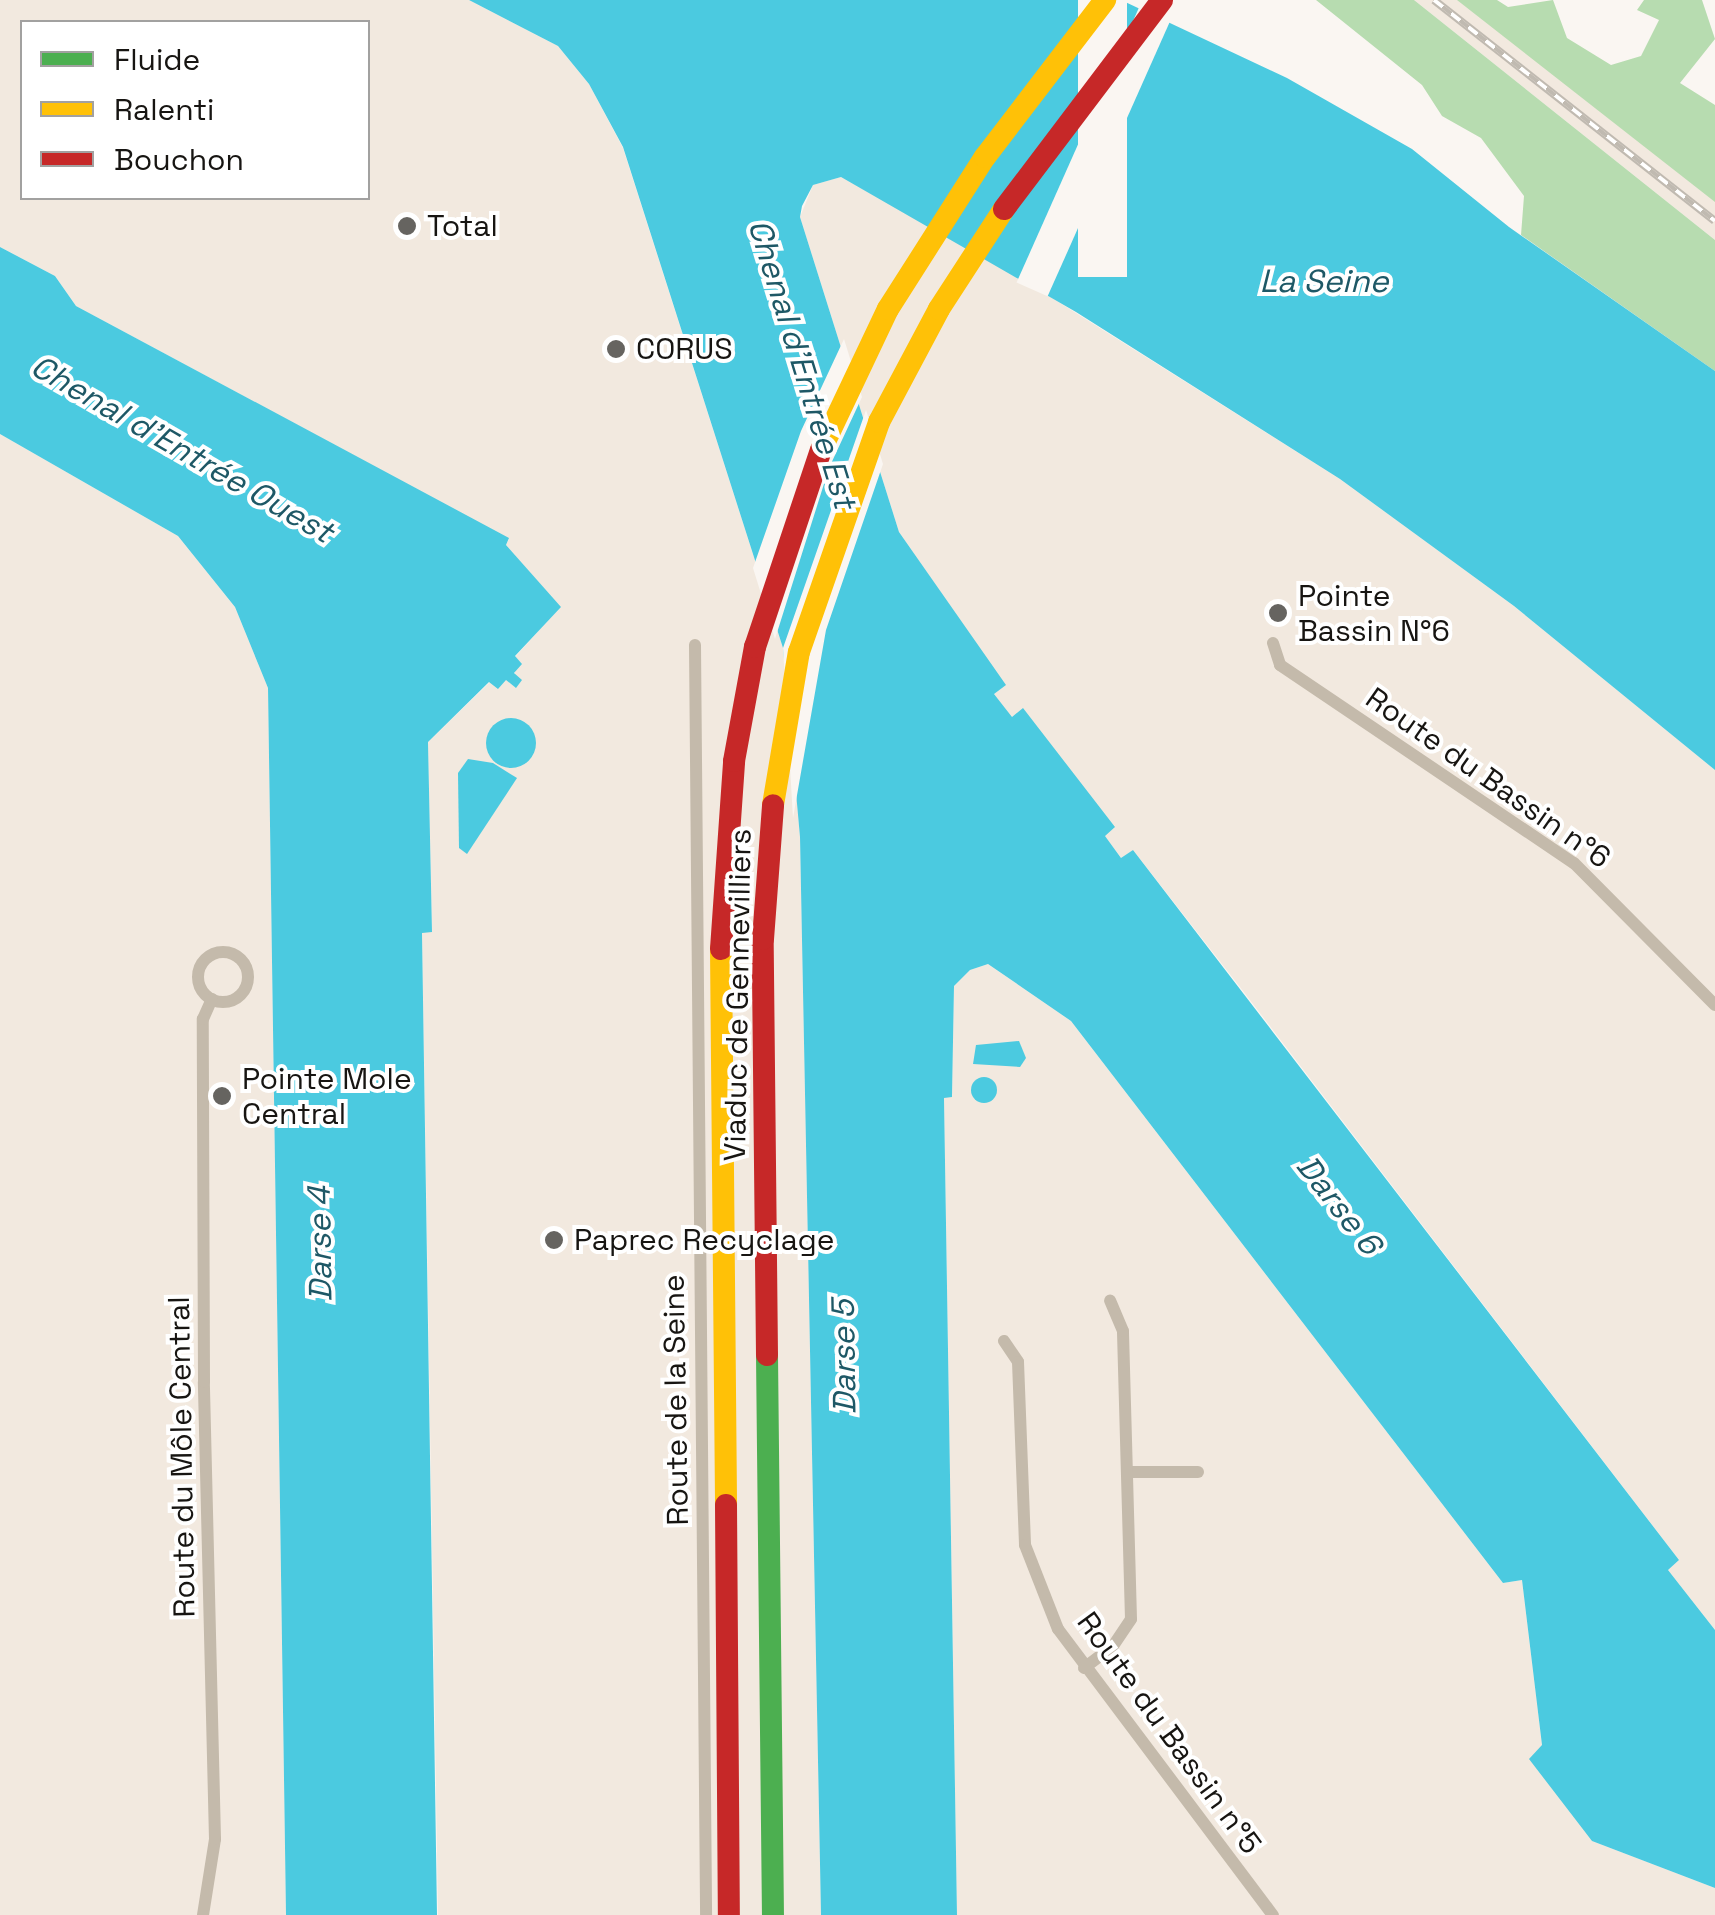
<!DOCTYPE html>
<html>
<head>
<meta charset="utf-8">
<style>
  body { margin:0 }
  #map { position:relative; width:1715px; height:1915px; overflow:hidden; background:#faf6f2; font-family:"Space Grotesk",sans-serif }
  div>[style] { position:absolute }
  .built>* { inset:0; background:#f2e9df }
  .forest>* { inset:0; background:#b7dcb0 }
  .water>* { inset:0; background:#4bcae0 }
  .round { border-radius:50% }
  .pier>* { inset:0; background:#faf6f2; transform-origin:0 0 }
  .street>* { height:12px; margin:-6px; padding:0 6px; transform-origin:6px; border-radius:6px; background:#c4baab }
  .street>.ring { margin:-6px; padding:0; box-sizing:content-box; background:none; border:12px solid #c4baab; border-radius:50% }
  .fast>* { height:22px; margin:-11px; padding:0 11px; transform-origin:11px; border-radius:11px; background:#4caf50 }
  .slow>* { height:22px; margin:-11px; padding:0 11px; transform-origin:11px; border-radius:11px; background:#ffc107 }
  .jam>* { height:22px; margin:-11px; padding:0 11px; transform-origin:11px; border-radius:11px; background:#c62828 }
  .rail>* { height:8px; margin-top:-4px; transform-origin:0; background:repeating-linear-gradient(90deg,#fff 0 11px,#c0bab1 0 22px); box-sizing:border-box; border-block:2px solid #c0bab1 }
  .dots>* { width:28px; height:28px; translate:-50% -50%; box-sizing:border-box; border:5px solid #fff; border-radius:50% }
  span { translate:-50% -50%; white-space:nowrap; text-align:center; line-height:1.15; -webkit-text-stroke:8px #fff; paint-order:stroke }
  .poi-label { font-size:30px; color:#171512 }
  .left { translate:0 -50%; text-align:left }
  .street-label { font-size:30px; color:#171512 }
  .water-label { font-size:32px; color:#1e5866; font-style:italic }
  .legend { position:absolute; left:20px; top:20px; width:350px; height:180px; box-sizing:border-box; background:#fff; border:2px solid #a2a1a0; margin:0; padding:12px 18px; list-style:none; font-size:30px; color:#171512 }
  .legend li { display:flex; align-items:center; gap:20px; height:50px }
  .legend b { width:50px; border:2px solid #a2a1a0 }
</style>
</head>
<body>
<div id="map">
  <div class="built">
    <i style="clip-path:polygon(evenodd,0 0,469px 0,558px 46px,589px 84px,623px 148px,783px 648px,800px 837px,821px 1915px,438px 1915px,422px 932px,432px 931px,428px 742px,490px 682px,506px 680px,515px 687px,515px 657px,560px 607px,506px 545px,509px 539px,76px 306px,55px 276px,0 247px,0 0,22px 22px,368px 22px,368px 198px,22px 198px,22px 22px)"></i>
    <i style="clip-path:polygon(1414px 0,1492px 0,1715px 178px,1715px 240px)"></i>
    <i style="clip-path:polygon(841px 177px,1006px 269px,1340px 479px,1514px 606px,1715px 770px,1715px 1630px,1668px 1570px,1679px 1560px,1243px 991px,1133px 850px,1122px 859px,1104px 835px,1114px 828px,1023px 709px,1012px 718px,994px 694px,1005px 685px,899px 532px,800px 217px,813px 185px)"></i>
    <i style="clip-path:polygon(0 434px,178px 536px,235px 607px,268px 688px,286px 1915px,0 1915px)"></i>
    <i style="clip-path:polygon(988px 964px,1071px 1021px,1503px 1583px,1522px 1580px,1542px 1745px,1592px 1841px,1715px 1888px,1715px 1915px,957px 1915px,944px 1097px,952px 1097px,954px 986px,970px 970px)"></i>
  </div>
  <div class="forest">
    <i style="clip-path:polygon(1316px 0,1414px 0,1715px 240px,1715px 371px,1521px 235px,1524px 196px,1481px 138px,1442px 116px,1422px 85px)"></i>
    <i style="clip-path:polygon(1457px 0,1497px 0,1508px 7px,1553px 0,1567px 38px,1611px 65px,1641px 56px,1659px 20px,1637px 10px,1644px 0,1702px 0,1715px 39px,1680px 83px,1715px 105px,1715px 202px)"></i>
  </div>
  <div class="water">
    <i style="clip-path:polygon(469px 0,1121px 0,1287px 78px,1412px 149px,1509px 227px,1715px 371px,1715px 770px,1514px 606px,1340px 479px,1076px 312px,841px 177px,813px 185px,802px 206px,800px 217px,899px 532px,1006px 685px,994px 694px,1012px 717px,1023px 708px,1115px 827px,1105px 836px,1121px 858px,1133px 850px,1679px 1560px,1668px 1570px,1715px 1630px,1715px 1888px,1592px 1841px,1529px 1759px,1542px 1745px,1522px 1580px,1503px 1583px,1071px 1021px,988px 964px,970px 970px,954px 986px,952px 1097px,944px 1098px,957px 1915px,821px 1915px,800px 837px,783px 648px,623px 147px,589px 84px,558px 46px)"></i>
    <i style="clip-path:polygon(0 247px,55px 276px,76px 306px,509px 538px,506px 545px,561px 607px,515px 656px,522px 664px,514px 673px,522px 680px,516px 688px,506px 680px,498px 689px,489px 682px,428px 742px,432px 932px,422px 933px,437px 1915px,286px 1915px,268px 688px,235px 607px,178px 536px,0 434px)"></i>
    <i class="round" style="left:486px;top:718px;width:50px;height:50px"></i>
    <i style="clip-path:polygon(468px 759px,493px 763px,517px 778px,467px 854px,459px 848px,458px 773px)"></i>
    <i style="clip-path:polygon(1019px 1041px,1026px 1058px,1020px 1067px,973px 1064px,976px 1045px)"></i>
    <i class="round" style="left:971px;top:1077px;width:26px;height:26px"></i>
  </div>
  <div class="pier">
    <i style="left:1078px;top:0;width:49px;height:277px"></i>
    <i style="left:1141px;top:3px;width:34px;height:306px;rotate:24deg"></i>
    <i style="clip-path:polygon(844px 339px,862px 397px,829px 468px,775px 639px,753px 568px,801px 431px)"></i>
    <i style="clip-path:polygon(866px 410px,883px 464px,826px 630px,793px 818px,783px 648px)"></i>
  </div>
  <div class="street">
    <i style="left:1273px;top:643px;width:23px;rotate:72deg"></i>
    <i style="left:1280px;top:665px;width:354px;rotate:34deg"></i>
    <i style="left:1574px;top:863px;width:200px;rotate:45.2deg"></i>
    <i style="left:695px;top:645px;width:1270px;rotate:89.5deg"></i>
    <i class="ring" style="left:198px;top:952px;width:38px;height:38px"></i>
    <i style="left:1004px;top:1341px;width:25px;rotate:56deg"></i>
    <i style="left:1018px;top:1362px;width:183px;rotate:87.8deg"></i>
    <i style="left:1025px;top:1545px;width:90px;rotate:68.6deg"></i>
    <i style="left:1058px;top:1629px;width:358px;rotate:53.1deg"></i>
    <i style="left:1128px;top:1472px;width:70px"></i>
    <i style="left:1084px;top:1668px;width:36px;rotate:-37deg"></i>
    <i style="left:1113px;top:1646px;width:32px;rotate:-56deg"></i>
    <i style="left:1131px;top:1619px;width:288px;rotate:-91.6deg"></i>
    <i style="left:1123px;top:1331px;width:33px;rotate:-113deg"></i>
    <i style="left:203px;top:1915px;width:77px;rotate:-81deg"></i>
    <i style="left:215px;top:1839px;width:457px;rotate:-91.4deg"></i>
    <i style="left:204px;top:1382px;width:363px;rotate:-90.2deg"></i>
    <i style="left:203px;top:1019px;width:22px;rotate:-66deg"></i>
  </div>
  <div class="fast">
    <i style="left:767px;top:1355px;width:560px;rotate:89.39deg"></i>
  </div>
  <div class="slow">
    <i style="left:821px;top:450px;width:156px;rotate:-64.6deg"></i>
    <i style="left:888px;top:309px;width:180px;rotate:-57.5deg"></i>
    <i style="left:985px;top:157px;width:198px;rotate:-52.6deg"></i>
    <i style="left:773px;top:805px;width:155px;rotate:-80.4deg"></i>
    <i style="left:799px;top:652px;width:244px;rotate:-70.8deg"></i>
    <i style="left:879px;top:422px;width:128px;rotate:-62deg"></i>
    <i style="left:939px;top:309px;width:119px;rotate:-57deg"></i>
    <i style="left:721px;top:949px;width:556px;rotate:89.48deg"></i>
  </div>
  <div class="jam">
    <i style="left:1004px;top:209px;width:262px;rotate:-52.9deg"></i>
    <i style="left:721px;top:949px;width:188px;rotate:-86deg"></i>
    <i style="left:734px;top:761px;width:116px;rotate:-79.6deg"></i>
    <i style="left:755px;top:647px;width:208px;rotate:-71.5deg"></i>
    <i style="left:767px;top:1355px;width:416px;rotate:-90.6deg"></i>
    <i style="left:763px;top:939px;width:134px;rotate:-85.7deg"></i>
    <i style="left:726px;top:1505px;width:410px;rotate:89.6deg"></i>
  </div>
  <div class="rail">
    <i style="left:1434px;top:0;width:357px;rotate:38.2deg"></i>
  </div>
  <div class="dots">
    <i style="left:407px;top:226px;background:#666460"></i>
    <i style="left:616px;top:349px;background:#666460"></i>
    <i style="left:1278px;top:613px;background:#666460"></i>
    <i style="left:222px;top:1096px;background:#666460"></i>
    <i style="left:554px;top:1240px;background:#666460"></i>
  </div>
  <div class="poi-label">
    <span class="left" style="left:427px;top:226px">Total</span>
    <span class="left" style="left:636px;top:349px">CORUS</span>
    <span class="left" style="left:1298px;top:613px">Pointe<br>Bassin N°6</span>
    <span class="left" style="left:242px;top:1096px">Pointe Mole<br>Central</span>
    <span class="left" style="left:574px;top:1240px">Paprec Recyclage</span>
  </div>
  <div class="street-label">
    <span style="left:1488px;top:778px;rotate:35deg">Route du Bassin n°6</span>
    <span style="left:738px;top:995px;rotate:-89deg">Viaduc de Gennevilliers</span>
    <span style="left:676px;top:1400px;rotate:-91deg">Route de la Seine</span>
    <span style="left:182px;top:1457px;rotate:-91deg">Route du Môle Central</span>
    <span style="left:1169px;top:1733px;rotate:54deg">Route du Bassin n°5</span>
  </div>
  <div class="water-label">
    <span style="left:1324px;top:281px">La Seine</span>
    <span style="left:802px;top:364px;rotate:73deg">Chenal d'Entrée Est</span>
    <span style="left:182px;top:449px;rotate:30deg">Chenal d'Entrée Ouest</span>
    <span style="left:1339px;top:1205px;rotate:52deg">Darse 6</span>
    <span style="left:320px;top:1244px;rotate:-91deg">Darse 4</span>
    <span style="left:844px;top:1357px;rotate:-91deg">Darse 5</span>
  </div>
  <ul class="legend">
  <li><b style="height:12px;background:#4caf50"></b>Fluide</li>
  <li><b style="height:12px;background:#ffc107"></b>Ralenti</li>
  <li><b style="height:12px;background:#c62828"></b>Bouchon</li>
  </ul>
</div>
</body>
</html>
